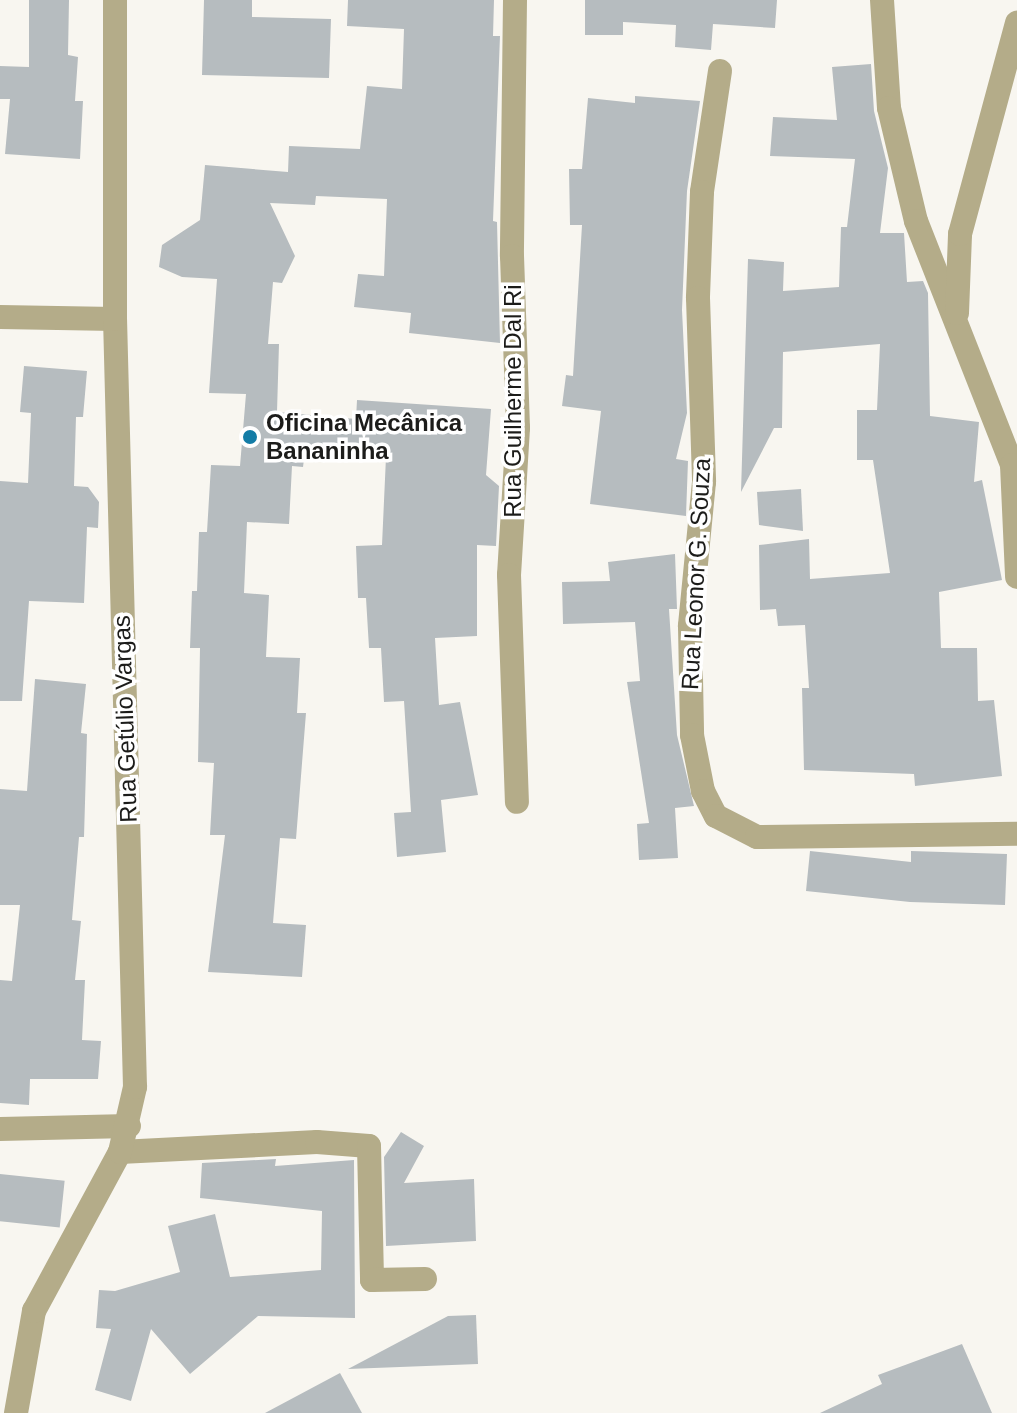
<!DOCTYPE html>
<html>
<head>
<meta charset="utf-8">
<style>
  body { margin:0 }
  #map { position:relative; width:1017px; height:1413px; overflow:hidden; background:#f8f6f0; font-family:Helvetica,sans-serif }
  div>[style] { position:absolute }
  .building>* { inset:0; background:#b6bcbf; transform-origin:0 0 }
  .minor>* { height:24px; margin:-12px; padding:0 12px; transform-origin:12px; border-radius:12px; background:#b4ac89 }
  .tertiary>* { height:24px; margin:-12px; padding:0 12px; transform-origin:12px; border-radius:12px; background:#b4ac89 }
  .dots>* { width:22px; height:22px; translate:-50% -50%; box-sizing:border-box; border:4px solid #fff; border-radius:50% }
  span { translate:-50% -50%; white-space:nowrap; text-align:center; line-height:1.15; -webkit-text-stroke:7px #fff; paint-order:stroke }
  .street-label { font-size:24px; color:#1c1c1a }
  .poi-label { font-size:24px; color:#1c1c1a; font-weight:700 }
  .left { translate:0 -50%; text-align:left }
</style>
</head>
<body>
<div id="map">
  <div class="building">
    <i style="clip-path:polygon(29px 0,69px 0,68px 55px,78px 57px,75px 101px,83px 101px,80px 159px,5px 154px,10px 99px,0 99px,0 66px,29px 67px)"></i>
    <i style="clip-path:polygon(204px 0,252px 0,252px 17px,331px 19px,329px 78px,202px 75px)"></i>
    <i style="clip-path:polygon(348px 0,494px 0,493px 36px,500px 36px,493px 221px,497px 222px,500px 343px,409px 333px,411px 313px,354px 307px,358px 274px,384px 276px,387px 199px,316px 196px,315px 205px,270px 203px,295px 256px,282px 283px,273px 282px,268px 344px,279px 344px,277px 412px,356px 419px,357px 400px,491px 409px,486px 475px,499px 486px,496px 546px,477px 545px,477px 636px,435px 638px,439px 705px,460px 702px,478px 795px,441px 800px,446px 852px,397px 857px,394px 813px,411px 812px,404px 701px,384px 702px,381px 648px,369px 648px,366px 598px,358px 598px,356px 546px,382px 545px,386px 457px,305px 452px,303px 467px,292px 466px,289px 524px,247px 522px,244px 593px,269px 595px,266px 657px,300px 658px,297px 713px,306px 713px,296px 839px,280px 838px,273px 923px,306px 925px,302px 977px,208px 972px,225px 835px,210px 835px,214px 763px,198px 762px,200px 648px,190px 648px,192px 591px,197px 591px,199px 532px,207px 532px,211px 465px,240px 466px,246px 394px,209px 393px,217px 279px,182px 277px,159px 267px,162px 245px,200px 220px,205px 165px,288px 172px,289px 146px,360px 149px,367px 86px,402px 89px,404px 29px,347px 26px)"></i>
    <i style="left:585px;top:0;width:38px;height:35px"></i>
    <i style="clip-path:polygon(623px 0,777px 0,775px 28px,713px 24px,711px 50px,675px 47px,676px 25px,623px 22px)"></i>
    <i style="clip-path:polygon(871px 64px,874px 111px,888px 168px,880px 233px,904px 233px,907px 282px,923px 281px,928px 293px,930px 416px,979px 422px,974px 482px,982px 480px,1002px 580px,939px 592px,941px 648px,977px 648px,978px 701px,994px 700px,1002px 776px,915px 786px,914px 774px,804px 770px,802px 688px,809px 688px,805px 625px,778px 626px,776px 609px,760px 610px,759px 545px,809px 539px,810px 579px,890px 573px,873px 460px,857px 460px,857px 410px,877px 410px,880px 344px,783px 352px,782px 428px,774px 428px,741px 492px,748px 259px,784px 262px,783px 291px,839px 287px,841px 227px,847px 227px,855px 159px,770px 156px,773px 117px,837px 120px,832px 67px)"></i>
    <i style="clip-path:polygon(635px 96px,700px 101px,687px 191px,682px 310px,687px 413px,676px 459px,688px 461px,686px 516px,590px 504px,601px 411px,562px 406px,566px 375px,573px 376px,582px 225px,570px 225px,569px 169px,582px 169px,588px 98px,635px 103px)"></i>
    <i style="clip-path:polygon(24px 366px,87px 371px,83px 417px,76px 417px,74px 486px,88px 487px,99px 502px,98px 528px,87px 527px,84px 603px,29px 601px,22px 701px,0 701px,0 481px,28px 483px,31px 413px,20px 412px)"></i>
    <i style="clip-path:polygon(801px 489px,803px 531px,759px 525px,757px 492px)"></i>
    <i style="clip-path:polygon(675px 554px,677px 609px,669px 609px,677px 735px,694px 806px,675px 808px,678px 858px,639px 860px,637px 824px,649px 823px,627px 682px,640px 681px,635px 622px,563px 624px,562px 582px,610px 581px,608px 562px)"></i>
    <i style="clip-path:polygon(35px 679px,86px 684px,81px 733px,87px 734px,84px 837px,79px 837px,72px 920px,81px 921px,75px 980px,85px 980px,82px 1040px,101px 1041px,98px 1079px,30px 1079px,29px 1105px,0 1103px,0 980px,12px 981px,20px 905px,0 905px,0 789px,27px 791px)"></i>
    <i style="clip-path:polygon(810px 851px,911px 862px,911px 851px,1007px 854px,1005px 905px,910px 902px,806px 891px)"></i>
    <i style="clip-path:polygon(401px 1132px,424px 1146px,404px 1183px,474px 1179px,476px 1241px,386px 1246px,384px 1157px)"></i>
    <i style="clip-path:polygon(276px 1159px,275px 1166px,354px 1160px,355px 1318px,258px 1316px,190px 1374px,151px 1329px,131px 1401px,95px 1390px,111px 1329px,96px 1328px,99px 1290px,115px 1291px,180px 1272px,168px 1226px,215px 1214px,230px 1277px,321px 1270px,322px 1211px,200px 1198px,202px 1163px)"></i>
    <i style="left:0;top:1174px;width:65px;height:47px;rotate:6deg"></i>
    <i style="clip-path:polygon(476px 1315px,478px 1364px,348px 1369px,448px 1316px)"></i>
    <i style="clip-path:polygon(962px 1344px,992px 1413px,820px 1413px,882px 1384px,878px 1375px)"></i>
    <i style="clip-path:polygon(340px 1373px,362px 1413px,265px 1413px)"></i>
  </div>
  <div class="minor">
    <i style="left:515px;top:0;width:256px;rotate:90.7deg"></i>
    <i style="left:512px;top:256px;width:172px;rotate:88deg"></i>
    <i style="left:518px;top:428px;width:147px;rotate:93.5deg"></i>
    <i style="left:509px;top:575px;width:227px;rotate:88deg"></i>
    <i style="left:882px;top:0;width:108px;rotate:86.3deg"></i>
    <i style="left:889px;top:108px;width:116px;rotate:76.6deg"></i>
    <i style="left:916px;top:221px;width:262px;rotate:68.5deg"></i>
    <i style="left:1012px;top:465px;width:112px;rotate:87.4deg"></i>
    <i style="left:720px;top:71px;width:122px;rotate:98.5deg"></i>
    <i style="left:702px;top:192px;width:106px;rotate:92.2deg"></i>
    <i style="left:698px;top:298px;width:184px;rotate:88.1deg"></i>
    <i style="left:704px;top:482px;width:145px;rotate:95.6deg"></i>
    <i style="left:690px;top:626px;width:109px;rotate:88.9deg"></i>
    <i style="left:692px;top:735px;width:57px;rotate:78.9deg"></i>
    <i style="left:703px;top:791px;width:28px;rotate:63deg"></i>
    <i style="left:716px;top:816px;width:46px;rotate:27.1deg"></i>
    <i style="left:757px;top:837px;width:260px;rotate:-0.7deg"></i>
    <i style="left:957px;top:313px;width:79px;rotate:-87.8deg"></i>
    <i style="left:960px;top:234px;width:219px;rotate:-74.9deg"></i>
    <i style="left:0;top:317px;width:115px;rotate:1deg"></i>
    <i style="left:0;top:1129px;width:129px;rotate:-1.3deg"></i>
    <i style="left:120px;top:1152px;width:197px;rotate:-2.9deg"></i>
    <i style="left:317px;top:1142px;width:52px;rotate:4.4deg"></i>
    <i style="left:369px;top:1146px;width:134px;rotate:88.7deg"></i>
    <i style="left:372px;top:1280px;width:53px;rotate:-1.1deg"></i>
  </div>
  <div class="tertiary">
    <i style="left:16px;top:1413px;width:104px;rotate:-80deg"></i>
    <i style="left:34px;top:1311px;width:181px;rotate:-61.6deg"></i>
    <i style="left:120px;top:1152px;width:67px;rotate:-77deg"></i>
    <i style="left:135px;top:1087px;width:768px;rotate:-91.49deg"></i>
    <i style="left:115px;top:319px;width:319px;rotate:-90deg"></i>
  </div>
  <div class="dots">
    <i style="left:250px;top:437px;background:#137ca6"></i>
  </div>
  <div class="street-label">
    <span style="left:513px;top:401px;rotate:-90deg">Rua Guilherme Dal Ri</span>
    <span style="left:696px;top:574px;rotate:-87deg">Rua Leonor G. Souza</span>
    <span style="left:125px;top:719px;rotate:-92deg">Rua Getúlio Vargas</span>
  </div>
  <div class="poi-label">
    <span class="left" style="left:266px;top:437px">Oficina Mecânica<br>Bananinha</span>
  </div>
</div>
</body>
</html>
